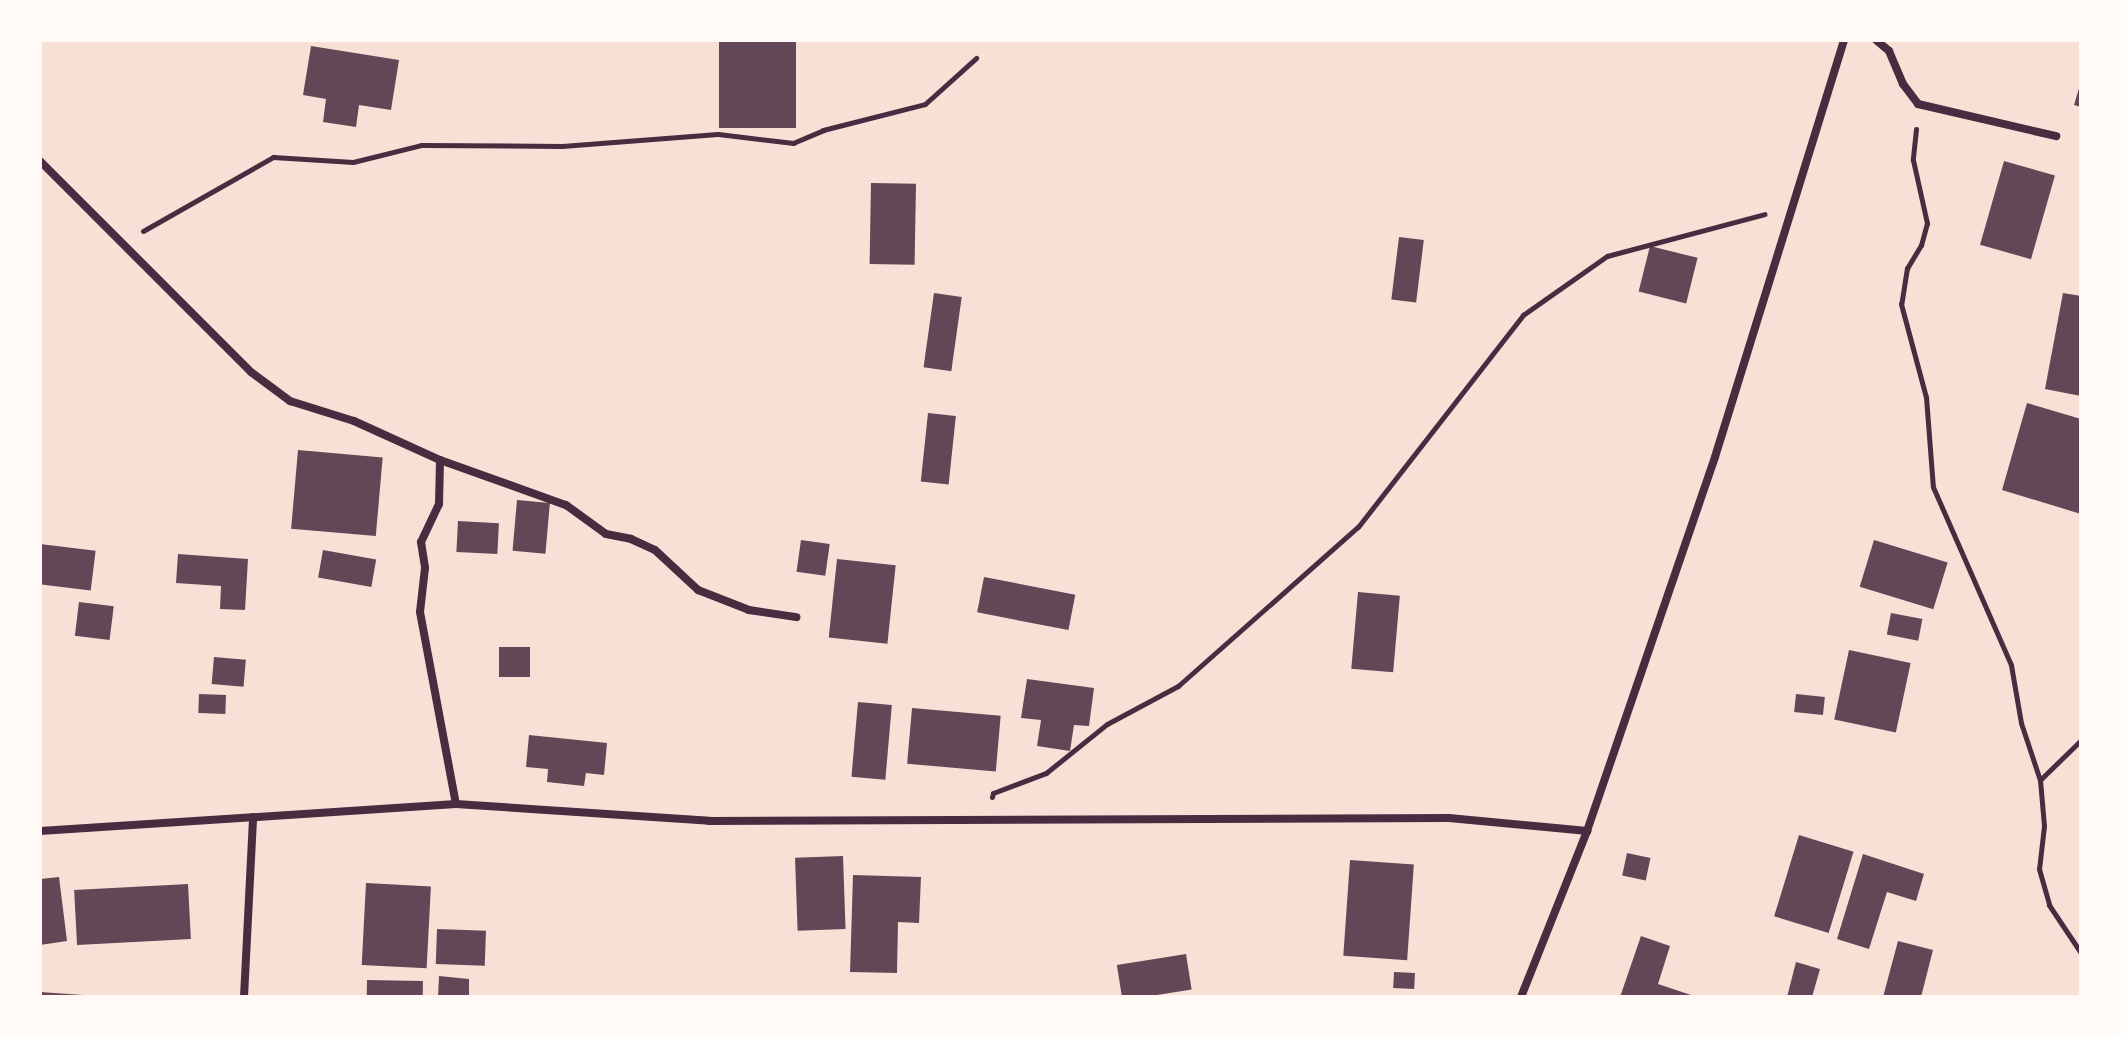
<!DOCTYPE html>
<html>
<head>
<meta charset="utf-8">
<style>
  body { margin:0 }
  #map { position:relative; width:2121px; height:1037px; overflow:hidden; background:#f7e1d7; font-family:"Open Sans",sans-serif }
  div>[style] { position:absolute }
  .building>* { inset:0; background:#644757; transform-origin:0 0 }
  .path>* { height:5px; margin:-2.5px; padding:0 2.5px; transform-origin:2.5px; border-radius:2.5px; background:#4a2c40 }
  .minor>* { height:8px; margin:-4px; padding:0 4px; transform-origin:4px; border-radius:4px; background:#4a2c40 }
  span { translate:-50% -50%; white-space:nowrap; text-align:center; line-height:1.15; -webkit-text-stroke:7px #fffaf5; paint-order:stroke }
  .frame { position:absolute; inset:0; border:42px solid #fffaf5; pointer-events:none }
</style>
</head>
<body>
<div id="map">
  <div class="building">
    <i style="left:719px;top:40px;width:77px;height:88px"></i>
    <i style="clip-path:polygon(311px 46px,399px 60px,391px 110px,359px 105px,356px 127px,323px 122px,326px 99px,303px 95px)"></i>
    <i style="clip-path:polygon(2080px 85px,2081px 85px,2081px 107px,2074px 105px)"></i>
    <i style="left:2004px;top:161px;width:53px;height:87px;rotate:16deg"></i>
    <i style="left:871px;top:183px;width:45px;height:81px;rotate:1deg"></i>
    <i style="left:1399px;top:237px;width:25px;height:63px;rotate:7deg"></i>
    <i style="left:1650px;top:246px;width:49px;height:47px;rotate:14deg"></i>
    <i style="left:934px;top:293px;width:28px;height:75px;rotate:8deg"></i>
    <i style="clip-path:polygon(2063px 293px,2081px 296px,2081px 396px,2045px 389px)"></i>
    <i style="clip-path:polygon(2027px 403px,2081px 419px,2081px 514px,2002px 490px)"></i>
    <i style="left:928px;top:413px;width:28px;height:69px;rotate:6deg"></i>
    <i style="left:298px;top:450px;width:85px;height:79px;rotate:5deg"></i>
    <i style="left:517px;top:500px;width:33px;height:51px;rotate:5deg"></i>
    <i style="left:458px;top:521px;width:41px;height:31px;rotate:3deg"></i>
    <i style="left:801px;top:540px;width:29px;height:32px;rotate:8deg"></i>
    <i style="left:1874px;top:540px;width:77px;height:49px;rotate:17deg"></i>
    <i style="left:40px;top:544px;width:56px;height:40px;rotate:7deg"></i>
    <i style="left:323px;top:550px;width:54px;height:28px;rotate:10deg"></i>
    <i style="clip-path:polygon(178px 554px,248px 559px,245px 610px,220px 609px,221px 586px,176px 583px)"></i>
    <i style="left:837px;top:559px;width:59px;height:79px;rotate:6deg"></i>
    <i style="left:984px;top:577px;width:93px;height:36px;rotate:11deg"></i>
    <i style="left:1358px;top:592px;width:42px;height:77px;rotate:5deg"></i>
    <i style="left:79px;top:602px;width:35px;height:34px;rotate:7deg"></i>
    <i style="left:1891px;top:613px;width:32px;height:22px;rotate:11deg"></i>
    <i style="left:499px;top:647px;width:31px;height:30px"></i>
    <i style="left:1849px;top:650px;width:63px;height:71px;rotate:12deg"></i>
    <i style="left:214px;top:657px;width:32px;height:27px;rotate:5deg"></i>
    <i style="clip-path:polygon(1027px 679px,1094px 688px,1089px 726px,1074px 725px,1070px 751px,1037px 746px,1041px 720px,1021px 718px)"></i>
    <i style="left:199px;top:694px;width:27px;height:19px;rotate:2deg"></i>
    <i style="left:1796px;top:694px;width:29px;height:18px;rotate:6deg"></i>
    <i style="left:858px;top:702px;width:34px;height:75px;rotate:5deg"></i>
    <i style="left:912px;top:708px;width:89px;height:56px;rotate:5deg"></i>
    <i style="clip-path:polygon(529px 735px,607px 743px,604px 775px,586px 773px,584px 786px,547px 782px,548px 769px,526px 767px)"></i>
    <i style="left:1799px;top:835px;width:57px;height:85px;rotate:17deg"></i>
    <i style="left:1627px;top:853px;width:24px;height:23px;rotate:12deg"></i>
    <i style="clip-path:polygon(1863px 854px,1924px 874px,1916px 901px,1887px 892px,1869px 949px,1837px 939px)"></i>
    <i style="left:843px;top:856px;width:73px;height:48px;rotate:88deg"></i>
    <i style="left:1350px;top:860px;width:64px;height:96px;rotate:4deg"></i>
    <i style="clip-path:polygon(853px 875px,921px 877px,919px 923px,898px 922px,897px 973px,850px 972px)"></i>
    <i style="clip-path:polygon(59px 877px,67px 941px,40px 945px,40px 879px)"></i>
    <i style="left:366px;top:883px;width:65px;height:82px;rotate:3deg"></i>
    <i style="left:188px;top:884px;width:55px;height:114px;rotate:87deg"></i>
    <i style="left:437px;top:929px;width:49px;height:35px;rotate:2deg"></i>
    <i style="clip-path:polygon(1641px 936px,1670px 946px,1658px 984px,1697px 997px,1620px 997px)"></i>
    <i style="clip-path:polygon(1898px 941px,1933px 950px,1921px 997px,1883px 997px)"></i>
    <i style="left:1186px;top:954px;width:36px;height:70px;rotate:81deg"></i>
    <i style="clip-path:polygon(1796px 962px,1820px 969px,1812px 997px,1787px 997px)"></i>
    <i style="left:1394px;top:972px;width:21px;height:16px;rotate:3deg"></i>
    <i style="clip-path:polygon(439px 976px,469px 979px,469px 997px,438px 997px)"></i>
    <i style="left:367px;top:980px;width:56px;height:17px;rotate:1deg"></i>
    <i style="clip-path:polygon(40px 992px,83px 995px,82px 997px,40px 997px)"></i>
  </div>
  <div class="path">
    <i style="left:1916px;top:129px;width:31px;rotate:96deg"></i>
    <i style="left:1913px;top:160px;width:65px;rotate:77.5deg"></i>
    <i style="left:1927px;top:223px;width:23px;rotate:105deg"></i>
    <i style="left:1921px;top:245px;width:27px;rotate:121deg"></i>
    <i style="left:1907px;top:268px;width:36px;rotate:99deg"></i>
    <i style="left:1901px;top:304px;width:96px;rotate:75deg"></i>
    <i style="left:1926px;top:397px;width:90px;rotate:85.6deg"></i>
    <i style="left:1933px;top:487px;width:194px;rotate:66.3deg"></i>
    <i style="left:2011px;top:665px;width:59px;rotate:80.2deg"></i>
    <i style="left:2021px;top:723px;width:60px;rotate:71.6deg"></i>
    <i style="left:2040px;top:780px;width:46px;rotate:85deg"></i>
    <i style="left:2044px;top:826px;width:43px;rotate:96.6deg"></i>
    <i style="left:2039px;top:869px;width:37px;rotate:74deg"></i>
    <i style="left:2049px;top:905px;width:58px;rotate:56.3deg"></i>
    <i style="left:143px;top:231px;width:150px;rotate:-29.6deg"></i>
    <i style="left:273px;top:157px;width:80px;rotate:3.6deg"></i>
    <i style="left:353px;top:162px;width:70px;rotate:-14deg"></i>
    <i style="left:421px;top:145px;width:141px;rotate:0.4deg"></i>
    <i style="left:562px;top:146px;width:156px;rotate:-4.4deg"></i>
    <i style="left:718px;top:134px;width:76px;rotate:6.8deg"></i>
    <i style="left:793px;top:143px;width:33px;rotate:-23deg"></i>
    <i style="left:823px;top:130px;width:105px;rotate:-14.3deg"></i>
    <i style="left:925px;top:104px;width:69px;rotate:-42deg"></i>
    <i style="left:2040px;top:780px;width:57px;rotate:-44.3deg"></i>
    <i style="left:992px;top:797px;width:4px;rotate:-76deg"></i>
    <i style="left:993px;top:793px;width:57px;rotate:-20.7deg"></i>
    <i style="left:1046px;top:773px;width:78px;rotate:-38.8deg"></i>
    <i style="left:1107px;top:724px;width:81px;rotate:-28.2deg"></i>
    <i style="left:1178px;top:686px;width:240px;rotate:-41.5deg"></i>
    <i style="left:1358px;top:527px;width:269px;rotate:-52.1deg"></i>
    <i style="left:1523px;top:315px;width:103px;rotate:-35.1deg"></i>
    <i style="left:1607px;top:256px;width:163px;rotate:-14.9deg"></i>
  </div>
  <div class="minor">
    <i style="left:1876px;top:40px;width:17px;rotate:40deg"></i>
    <i style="left:1889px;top:51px;width:36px;rotate:67deg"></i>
    <i style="left:1903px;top:84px;width:25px;rotate:53deg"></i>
    <i style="left:1918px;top:104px;width:142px;rotate:13.1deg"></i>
    <i style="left:40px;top:161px;width:298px;rotate:45deg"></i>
    <i style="left:251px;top:372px;width:49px;rotate:36.6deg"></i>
    <i style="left:290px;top:401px;width:67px;rotate:17.4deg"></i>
    <i style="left:354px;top:421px;width:94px;rotate:24.4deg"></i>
    <i style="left:440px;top:460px;width:134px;rotate:19.7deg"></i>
    <i style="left:566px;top:505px;width:49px;rotate:35.9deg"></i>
    <i style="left:606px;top:534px;width:25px;rotate:11deg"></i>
    <i style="left:631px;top:539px;width:26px;rotate:25deg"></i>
    <i style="left:655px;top:550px;width:59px;rotate:42.9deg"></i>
    <i style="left:698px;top:590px;width:55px;rotate:21.4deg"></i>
    <i style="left:749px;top:610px;width:48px;rotate:8.5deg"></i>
    <i style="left:440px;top:460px;width:44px;rotate:91.3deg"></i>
    <i style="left:439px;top:504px;width:42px;rotate:115.3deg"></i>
    <i style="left:421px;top:542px;width:26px;rotate:81deg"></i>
    <i style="left:425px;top:568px;width:44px;rotate:96.5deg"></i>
    <i style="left:420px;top:612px;width:195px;rotate:79.4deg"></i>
    <i style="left:40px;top:831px;width:417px;rotate:-3.7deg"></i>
    <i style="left:456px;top:804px;width:254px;rotate:3.8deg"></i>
    <i style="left:709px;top:821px;width:740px;rotate:-0.23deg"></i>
    <i style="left:1449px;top:818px;width:139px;rotate:5.4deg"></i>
    <i style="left:244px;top:997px;width:180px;rotate:-87.1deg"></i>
    <i style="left:1521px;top:997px;width:179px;rotate:-68.3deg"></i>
    <i style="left:1587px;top:831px;width:395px;rotate:-71.1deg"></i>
    <i style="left:1715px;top:457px;width:436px;rotate:-72.8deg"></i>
  </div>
  <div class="frame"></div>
</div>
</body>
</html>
